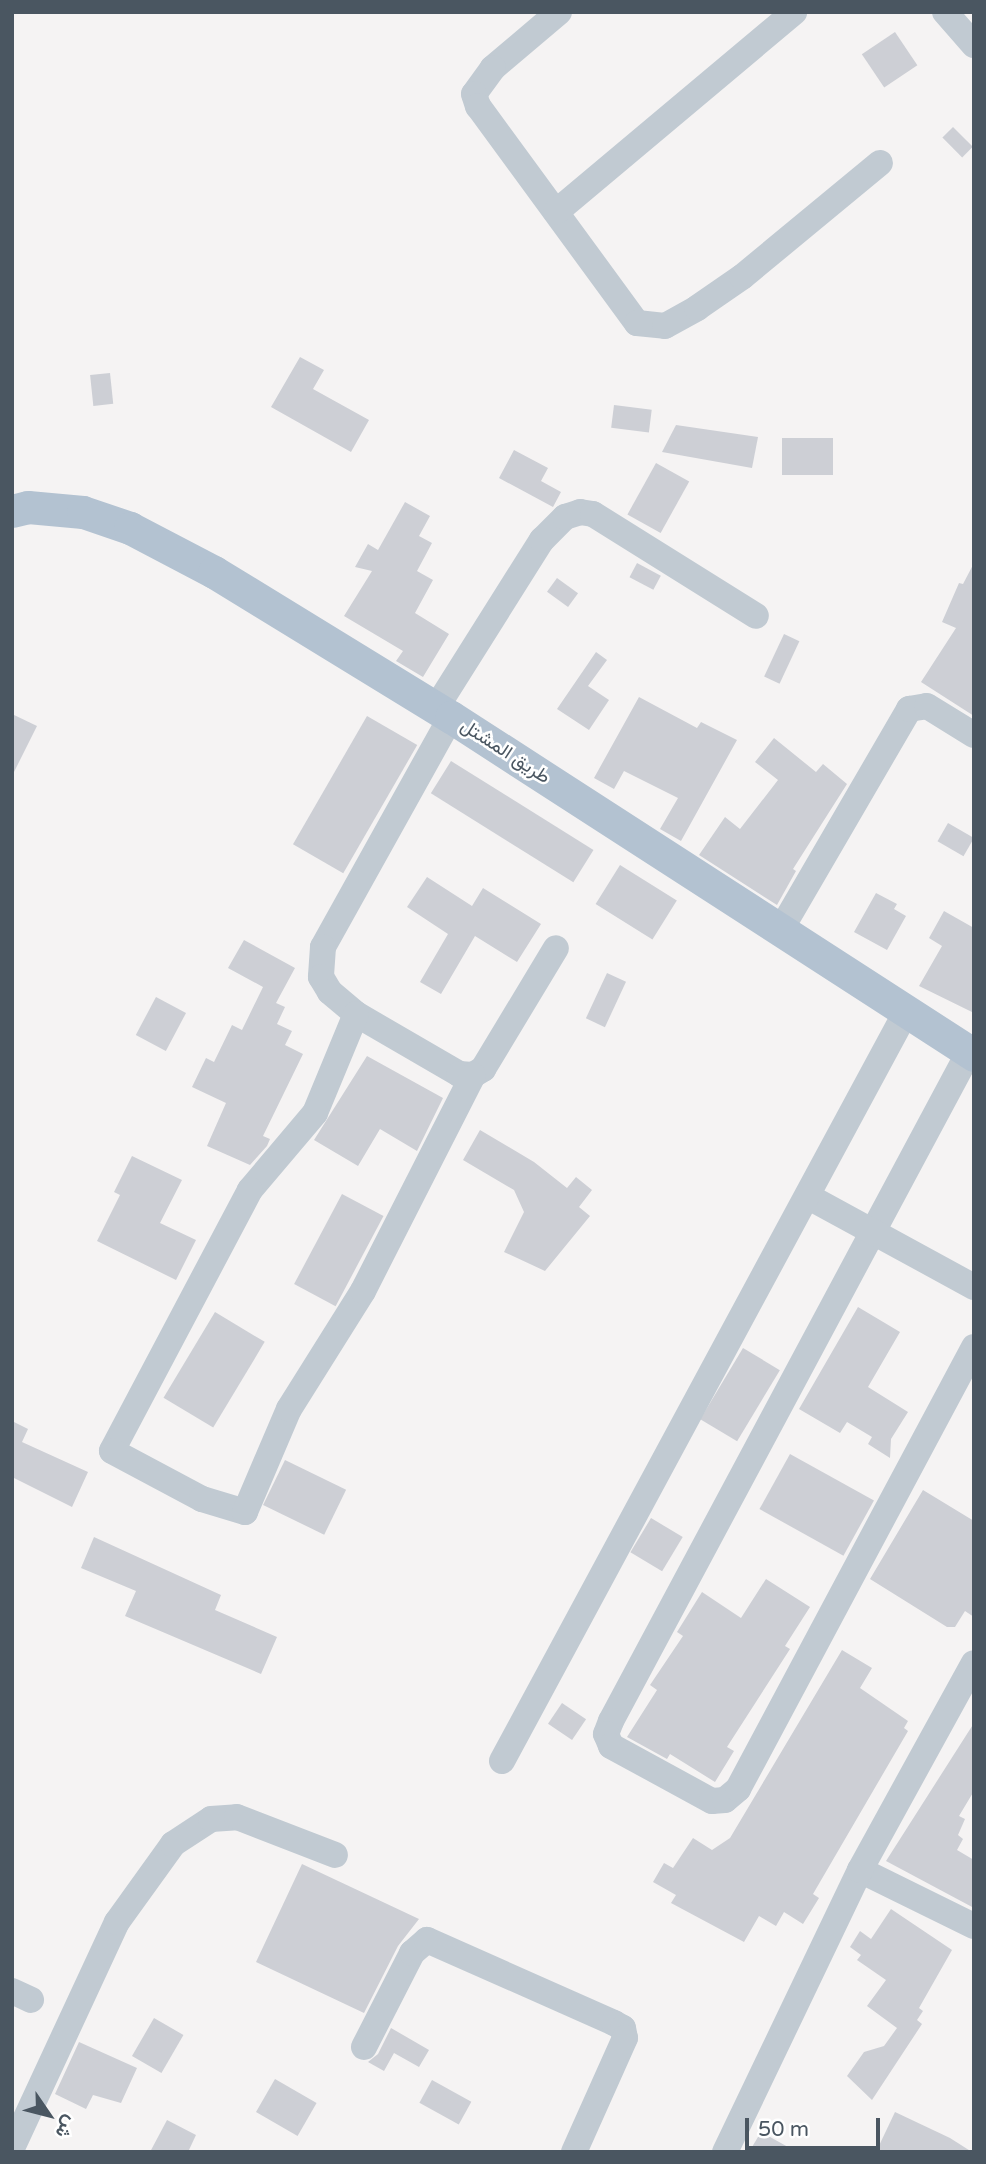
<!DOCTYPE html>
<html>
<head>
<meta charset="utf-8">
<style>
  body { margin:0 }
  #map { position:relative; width:986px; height:2164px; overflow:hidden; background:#f5f3f3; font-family:"Varela Round",Vazirmatn,sans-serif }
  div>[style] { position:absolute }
  .building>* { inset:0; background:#cdcfd5; transform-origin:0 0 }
  .minor>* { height:26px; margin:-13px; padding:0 13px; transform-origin:13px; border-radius:13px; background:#c1cad2 }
  .major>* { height:33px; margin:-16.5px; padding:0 16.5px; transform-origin:16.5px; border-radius:16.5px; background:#b3c2d1 }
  span { translate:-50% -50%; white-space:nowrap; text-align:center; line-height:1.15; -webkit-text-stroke:5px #fff; paint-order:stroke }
  .street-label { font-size:19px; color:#4a5661 }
  .frame { position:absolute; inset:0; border:14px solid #4a5661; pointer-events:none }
  .north { position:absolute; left:14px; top:2080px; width:70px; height:70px; -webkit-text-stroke:5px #fff; paint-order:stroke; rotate:125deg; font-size:19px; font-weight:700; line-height:28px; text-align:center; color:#4a5661 }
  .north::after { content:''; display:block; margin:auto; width:24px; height:32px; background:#4a5661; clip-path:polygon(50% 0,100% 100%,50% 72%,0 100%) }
  .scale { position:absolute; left:745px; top:2118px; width:135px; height:32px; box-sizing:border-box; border:4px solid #4a5661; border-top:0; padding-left:9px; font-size:21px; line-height:24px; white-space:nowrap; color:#4a5661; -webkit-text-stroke:5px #fff; paint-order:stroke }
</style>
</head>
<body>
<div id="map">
  <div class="building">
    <i style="left:895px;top:32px;width:40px;height:40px;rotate:56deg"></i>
    <i style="left:953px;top:127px;width:28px;height:15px;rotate:45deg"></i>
    <i style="clip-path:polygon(300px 357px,324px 370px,313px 389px,369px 420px,351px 452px,271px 407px)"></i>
    <i style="left:110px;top:373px;width:31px;height:20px;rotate:84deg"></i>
    <i style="left:614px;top:405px;width:38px;height:23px;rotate:7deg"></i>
    <i style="clip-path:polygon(676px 425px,758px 437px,752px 468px,662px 452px)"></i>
    <i style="left:782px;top:438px;width:51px;height:37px"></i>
    <i style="clip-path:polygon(514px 450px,548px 468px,541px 481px,561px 492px,553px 507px,499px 478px)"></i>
    <i style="left:656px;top:463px;width:38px;height:59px;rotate:29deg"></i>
    <i style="clip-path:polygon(405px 502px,430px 516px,419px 536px,432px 543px,417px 571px,433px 580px,415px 613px,449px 634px,423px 677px,396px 661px,403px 651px,344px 616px,372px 571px,355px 567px,368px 544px,378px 550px)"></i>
    <i style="left:637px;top:563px;width:27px;height:16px;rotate:28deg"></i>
    <i style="clip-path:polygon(974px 563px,974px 716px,921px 682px,956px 628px,942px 622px,959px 583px,963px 584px)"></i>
    <i style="left:557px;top:578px;width:26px;height:17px;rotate:36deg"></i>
    <i style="left:784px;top:634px;width:17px;height:47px;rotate:25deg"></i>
    <i style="clip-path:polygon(596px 652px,607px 660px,588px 686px,609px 700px,589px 730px,557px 709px)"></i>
    <i style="clip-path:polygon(639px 697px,697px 728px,701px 722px,737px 740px,681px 841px,660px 829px,678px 798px,624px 771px,614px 789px,594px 778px)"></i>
    <i style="clip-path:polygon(12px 714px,37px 726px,12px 776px)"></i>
    <i style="left:367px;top:716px;width:58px;height:148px;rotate:30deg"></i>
    <i style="clip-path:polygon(774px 738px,816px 772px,823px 764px,847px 784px,793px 869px,796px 871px,777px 905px,699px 855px,725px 817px,740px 829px,778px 780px,755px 762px)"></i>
    <i style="left:451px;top:761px;width:168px;height:38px;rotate:32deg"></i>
    <i style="left:948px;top:823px;width:30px;height:21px;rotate:30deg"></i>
    <i style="left:620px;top:865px;width:67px;height:46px;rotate:32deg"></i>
    <i style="clip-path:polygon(427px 877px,472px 906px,483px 888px,541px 924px,517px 962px,475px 936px,441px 994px,420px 982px,448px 934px,407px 907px)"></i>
    <i style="clip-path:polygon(876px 893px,897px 904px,894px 909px,906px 916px,887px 950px,854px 932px)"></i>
    <i style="clip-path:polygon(944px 911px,974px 928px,974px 1013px,919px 986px,942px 946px,929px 938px)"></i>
    <i style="clip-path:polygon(244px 940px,295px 968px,276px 1003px,285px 1007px,277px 1024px,292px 1031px,285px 1045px,303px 1054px,263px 1136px,270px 1139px,267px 1146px,250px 1165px,207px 1146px,226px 1103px,192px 1087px,206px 1058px,214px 1062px,232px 1025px,242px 1030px,263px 987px,228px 968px)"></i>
    <i style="left:607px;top:973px;width:21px;height:50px;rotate:25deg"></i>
    <i style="left:156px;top:997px;width:34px;height:43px;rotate:28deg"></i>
    <i style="clip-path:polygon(367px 1056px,443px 1098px,417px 1151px,380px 1129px,358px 1166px,314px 1140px)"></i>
    <i style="clip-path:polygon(480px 1130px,534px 1162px,567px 1188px,576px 1177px,592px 1190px,579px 1207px,590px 1216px,545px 1271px,504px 1252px,524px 1212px,514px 1190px,463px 1160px)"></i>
    <i style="clip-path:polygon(132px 1156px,182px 1180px,160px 1223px,196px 1240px,176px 1280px,97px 1241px,120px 1195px,114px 1192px)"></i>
    <i style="left:342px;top:1194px;width:47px;height:102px;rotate:28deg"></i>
    <i style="clip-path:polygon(858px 1307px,900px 1332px,868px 1387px,908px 1412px,891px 1439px,890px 1458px,868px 1444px,872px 1437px,847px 1422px,840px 1433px,799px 1409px)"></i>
    <i style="left:215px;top:1312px;width:58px;height:100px;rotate:31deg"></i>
    <i style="left:743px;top:1348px;width:43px;height:83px;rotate:31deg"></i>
    <i style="clip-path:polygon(12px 1421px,28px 1429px,22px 1442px,88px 1472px,72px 1507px,12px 1477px)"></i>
    <i style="left:790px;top:1454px;width:96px;height:63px;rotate:29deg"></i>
    <i style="left:285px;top:1460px;width:68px;height:50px;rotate:26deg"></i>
    <i style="clip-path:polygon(923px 1490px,974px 1521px,974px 1617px,965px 1611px,955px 1627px,947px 1627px,870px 1579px)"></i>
    <i style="left:651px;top:1518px;width:37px;height:40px;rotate:31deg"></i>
    <i style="clip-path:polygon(94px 1537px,221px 1595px,215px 1610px,277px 1637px,261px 1674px,125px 1616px,136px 1591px,81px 1568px)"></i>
    <i style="clip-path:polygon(766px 1579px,810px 1607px,785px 1646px,790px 1649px,727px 1747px,734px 1751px,715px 1782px,670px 1754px,667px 1759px,627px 1737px,657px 1690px,650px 1685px,683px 1636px,677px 1632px,702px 1592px,741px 1618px)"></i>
    <i style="clip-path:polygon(842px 1650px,872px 1668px,860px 1688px,908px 1721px,904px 1728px,908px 1731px,813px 1894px,819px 1898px,803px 1924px,784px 1912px,776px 1926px,759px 1916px,744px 1942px,671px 1903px,676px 1895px,653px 1882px,664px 1863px,673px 1868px,693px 1838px,712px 1850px,730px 1838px)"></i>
    <i style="left:562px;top:1703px;width:29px;height:25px;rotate:34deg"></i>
    <i style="clip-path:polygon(974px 1723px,974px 1791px,959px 1816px,965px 1819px,958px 1835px,963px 1839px,957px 1850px,974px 1860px,974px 1908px,886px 1861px)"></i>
    <i style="clip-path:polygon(302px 1864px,419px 1919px,398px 1946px,364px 2013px,256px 1962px)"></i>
    <i style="clip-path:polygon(891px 1909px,952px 1950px,919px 2008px,923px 2011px,917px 2020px,922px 2024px,872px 2100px,847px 2076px,864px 2052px,884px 2046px,897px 2028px,867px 2006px,886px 1980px,857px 1960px,861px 1955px,850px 1947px,860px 1931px,871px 1939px)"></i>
    <i style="left:154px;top:2018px;width:34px;height:44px;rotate:30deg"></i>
    <i style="clip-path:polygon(391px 2028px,429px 2050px,419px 2067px,394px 2053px,384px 2071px,368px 2062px,378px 2054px)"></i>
    <i style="clip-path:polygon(79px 2042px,137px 2068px,121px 2103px,93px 2095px,86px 2109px,55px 2094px)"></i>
    <i style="left:275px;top:2079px;width:48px;height:38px;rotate:30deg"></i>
    <i style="left:432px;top:2080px;width:45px;height:26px;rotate:29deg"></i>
    <i style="clip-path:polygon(895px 2112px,950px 2138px,972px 2152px,876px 2152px)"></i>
    <i style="clip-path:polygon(167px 2120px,196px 2135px,188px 2152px,150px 2152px)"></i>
    <i style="clip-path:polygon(761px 2132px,797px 2152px,760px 2152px,752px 2147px)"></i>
  </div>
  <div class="minor">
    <i style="left:559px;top:12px;width:87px;rotate:139.7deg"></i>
    <i style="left:493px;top:68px;width:32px;rotate:126deg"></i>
    <i style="left:474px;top:94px;width:13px;rotate:72deg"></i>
    <i style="left:478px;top:106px;width:269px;rotate:53.8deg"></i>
    <i style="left:637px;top:323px;width:28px;rotate:6deg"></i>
    <i style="left:665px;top:326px;width:37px;rotate:-29deg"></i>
    <i style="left:697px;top:308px;width:55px;rotate:-34.6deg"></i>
    <i style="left:742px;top:277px;width:179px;rotate:-39.6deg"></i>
    <i style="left:945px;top:12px;width:44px;rotate:48.7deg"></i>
    <i style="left:556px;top:212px;width:311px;rotate:-40deg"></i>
    <i style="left:436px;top:708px;width:199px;rotate:-57.8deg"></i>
    <i style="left:542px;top:540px;width:33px;rotate:-45deg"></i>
    <i style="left:565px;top:517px;width:16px;rotate:-18deg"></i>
    <i style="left:580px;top:512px;width:13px;rotate:9deg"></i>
    <i style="left:593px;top:514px;width:192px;rotate:32deg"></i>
    <i style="left:451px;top:717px;width:263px;rotate:119.1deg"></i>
    <i style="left:323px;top:947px;width:30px;rotate:94deg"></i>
    <i style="left:321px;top:977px;width:17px;rotate:59deg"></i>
    <i style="left:330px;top:992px;width:34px;rotate:40deg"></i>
    <i style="left:356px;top:1014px;width:119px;rotate:30.2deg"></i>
    <i style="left:459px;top:1074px;width:14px;rotate:4deg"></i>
    <i style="left:473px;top:1075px;width:12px;rotate:-31deg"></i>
    <i style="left:483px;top:1069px;width:141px;rotate:-58.9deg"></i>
    <i style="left:780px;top:931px;width:257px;rotate:-59.8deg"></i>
    <i style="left:909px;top:709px;width:18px;rotate:-9deg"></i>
    <i style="left:927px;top:706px;width:55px;rotate:31.7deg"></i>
    <i style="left:356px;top:1014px;width:107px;rotate:112.5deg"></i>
    <i style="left:315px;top:1113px;width:101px;rotate:130.2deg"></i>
    <i style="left:250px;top:1190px;width:295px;rotate:117.9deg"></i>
    <i style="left:112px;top:1451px;width:102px;rotate:28.1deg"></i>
    <i style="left:202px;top:1499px;width:45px;rotate:16.8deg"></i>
    <i style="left:245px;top:1512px;width:112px;rotate:-66.9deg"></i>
    <i style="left:289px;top:1409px;width:139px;rotate:-57.9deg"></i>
    <i style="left:363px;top:1291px;width:242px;rotate:-63deg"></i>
    <i style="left:969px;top:1052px;width:759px;rotate:118.15deg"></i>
    <i style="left:611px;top:1721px;width:14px;rotate:111deg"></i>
    <i style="left:606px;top:1734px;width:13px;rotate:67deg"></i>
    <i style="left:611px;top:1746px;width:115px;rotate:28.6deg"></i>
    <i style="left:712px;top:1801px;width:13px;rotate:-4deg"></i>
    <i style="left:725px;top:1800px;width:17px;rotate:-40deg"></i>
    <i style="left:738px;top:1789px;width:501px;rotate:-61.9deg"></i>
    <i style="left:809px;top:1197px;width:188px;rotate:28.6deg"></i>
    <i style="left:502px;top:1761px;width:851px;rotate:-61.66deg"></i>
    <i style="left:860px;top:1870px;width:127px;rotate:26.2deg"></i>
    <i style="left:12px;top:1991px;width:21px;rotate:25deg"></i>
    <i style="left:364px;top:2047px;width:106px;rotate:-62.9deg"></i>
    <i style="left:412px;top:1953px;width:20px;rotate:-41deg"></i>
    <i style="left:427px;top:1940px;width:205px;rotate:23.9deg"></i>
    <i style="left:614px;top:2023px;width:10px;rotate:29deg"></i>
    <i style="left:623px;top:2028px;width:10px;rotate:79deg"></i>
    <i style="left:625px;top:2038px;width:125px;rotate:114.1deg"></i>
    <i style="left:12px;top:2148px;width:249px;rotate:-65.1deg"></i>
    <i style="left:117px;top:1922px;width:96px;rotate:-54.3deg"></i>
    <i style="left:173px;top:1844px;width:45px;rotate:-33.3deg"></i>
    <i style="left:211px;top:1819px;width:26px;rotate:-4deg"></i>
    <i style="left:237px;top:1817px;width:105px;rotate:21.2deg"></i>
    <i style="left:725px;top:2152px;width:313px;rotate:-64.4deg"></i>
    <i style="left:860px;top:1870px;width:236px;rotate:-61.2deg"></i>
  </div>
  <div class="major">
    <i style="left:12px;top:511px;width:16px;rotate:-14deg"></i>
    <i style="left:28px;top:507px;width:55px;rotate:5.2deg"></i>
    <i style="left:83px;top:512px;width:50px;rotate:18.8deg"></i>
    <i style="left:130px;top:528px;width:95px;rotate:27.6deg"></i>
    <i style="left:214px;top:572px;width:278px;rotate:31.5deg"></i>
    <i style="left:451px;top:717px;width:623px;rotate:32.87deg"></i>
  </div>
  <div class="street-label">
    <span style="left:505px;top:752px;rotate:33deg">طريق المشتل</span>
  </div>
  <div class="frame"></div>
  <div class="north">ش</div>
  <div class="scale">50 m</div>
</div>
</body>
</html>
